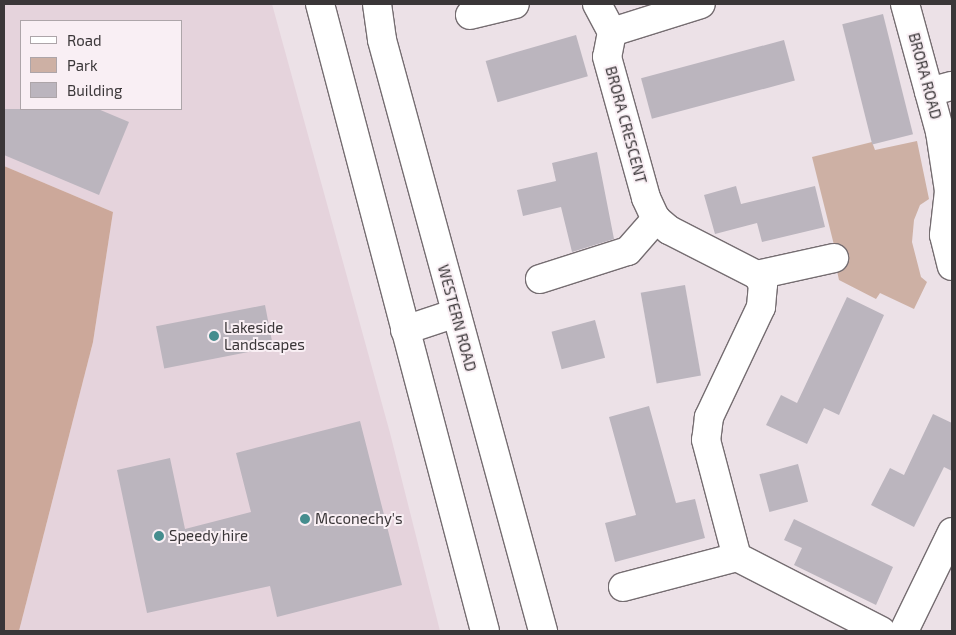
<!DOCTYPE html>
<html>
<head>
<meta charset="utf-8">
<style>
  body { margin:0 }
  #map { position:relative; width:956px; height:635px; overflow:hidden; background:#ece1e7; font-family:"Exo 2",sans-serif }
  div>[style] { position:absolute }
  .built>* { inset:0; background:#e5d3dc }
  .green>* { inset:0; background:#cdb0a4 }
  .forest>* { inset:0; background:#cca89a }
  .building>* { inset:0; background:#bbb5be; transform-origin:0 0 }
  .roads { filter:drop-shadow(1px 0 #756d71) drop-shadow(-1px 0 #756d71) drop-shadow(0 1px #756d71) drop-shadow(0 -1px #756d71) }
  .minor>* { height:28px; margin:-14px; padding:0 14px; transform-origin:14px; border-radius:14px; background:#fff }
  .secondary>* { height:28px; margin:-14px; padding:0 14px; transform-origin:14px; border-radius:14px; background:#fff }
  .dots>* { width:14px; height:14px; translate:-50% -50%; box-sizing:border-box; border:2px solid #f9eff4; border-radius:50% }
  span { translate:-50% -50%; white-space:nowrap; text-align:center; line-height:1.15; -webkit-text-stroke:4px #f9eff4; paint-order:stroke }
  .street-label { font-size:15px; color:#3a3638 }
  .poi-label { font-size:15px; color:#3a3638 }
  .left { translate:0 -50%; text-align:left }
  .frame { position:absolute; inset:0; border:5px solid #3a3638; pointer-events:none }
  .legend { position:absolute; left:20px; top:20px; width:162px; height:90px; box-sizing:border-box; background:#f9eff4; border:1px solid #ada5a9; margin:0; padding:6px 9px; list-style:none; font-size:15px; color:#3a3638 }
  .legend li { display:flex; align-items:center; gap:10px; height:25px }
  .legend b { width:25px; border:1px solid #ada5a9 }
</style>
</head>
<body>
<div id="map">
  <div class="built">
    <i style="clip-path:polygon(evenodd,4px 4px,272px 4px,390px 433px,440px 631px,19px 631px,93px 342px,113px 212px,4px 166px,4px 4px,21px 21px,181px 21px,181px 109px,21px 109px,21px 21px)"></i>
  </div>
  <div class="green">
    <i style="clip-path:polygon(917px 141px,929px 199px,920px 205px,914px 220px,912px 242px,921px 277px,927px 282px,914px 309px,880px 293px,876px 299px,839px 280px,837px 271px,840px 269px,812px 157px,872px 142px,875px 150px)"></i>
  </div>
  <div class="forest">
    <i style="clip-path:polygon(4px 166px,113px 212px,93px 342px,19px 631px,4px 631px)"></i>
  </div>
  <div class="building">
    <i style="left:883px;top:14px;width:124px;height:42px;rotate:76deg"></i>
    <i style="left:576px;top:35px;width:43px;height:94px;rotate:74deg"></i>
    <i style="left:784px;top:40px;width:42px;height:148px;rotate:75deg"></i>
    <i style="clip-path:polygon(4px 109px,98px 109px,129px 122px,99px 195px,4px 155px)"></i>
    <i style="clip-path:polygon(597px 152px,614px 239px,572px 252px,561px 207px,523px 216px,517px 190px,556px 181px,552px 163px)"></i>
    <i style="clip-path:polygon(736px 186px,741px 204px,815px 186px,825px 227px,762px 242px,757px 223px,715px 234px,704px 195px)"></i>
    <i style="left:685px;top:285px;width:92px;height:45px;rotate:80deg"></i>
    <i style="clip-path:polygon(847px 297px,884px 315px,839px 415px,824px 408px,807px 444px,766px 425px,781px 395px,797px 403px)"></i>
    <i style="left:265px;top:305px;width:43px;height:111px;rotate:79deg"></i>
    <i style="left:595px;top:320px;width:39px;height:45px;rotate:75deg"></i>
    <i style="clip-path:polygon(649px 406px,676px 503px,695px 499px,705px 538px,615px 562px,605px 523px,636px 515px,609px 417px)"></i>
    <i style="clip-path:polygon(933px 414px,952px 423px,952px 471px,944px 467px,914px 527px,871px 505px,890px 468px,904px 475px)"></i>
    <i style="clip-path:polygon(360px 421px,402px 585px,277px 617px,270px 586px,147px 613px,117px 470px,170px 458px,185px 529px,251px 512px,236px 453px)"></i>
    <i style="left:798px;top:464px;width:39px;height:40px;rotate:75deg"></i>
    <i style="clip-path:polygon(794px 519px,893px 567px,876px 605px,794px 565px,802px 548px,784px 540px)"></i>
  </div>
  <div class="roads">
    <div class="minor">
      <i style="left:597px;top:4px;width:32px;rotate:62deg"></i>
      <i style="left:612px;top:32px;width:25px;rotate:101deg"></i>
      <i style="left:607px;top:57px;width:146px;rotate:74.5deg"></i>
      <i style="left:646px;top:198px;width:23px;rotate:65deg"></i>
      <i style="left:656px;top:219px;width:17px;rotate:40deg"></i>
      <i style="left:669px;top:230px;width:99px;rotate:27.1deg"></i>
      <i style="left:757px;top:275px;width:11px;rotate:56deg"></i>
      <i style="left:763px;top:284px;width:23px;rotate:95deg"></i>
      <i style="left:761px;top:307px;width:122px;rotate:115.3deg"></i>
      <i style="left:709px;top:417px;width:23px;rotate:97deg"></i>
      <i style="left:706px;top:440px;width:121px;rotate:75.2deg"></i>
      <i style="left:737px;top:557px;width:162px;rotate:27.2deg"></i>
      <i style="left:905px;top:4px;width:133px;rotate:74.7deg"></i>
      <i style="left:940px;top:132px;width:60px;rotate:81.3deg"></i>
      <i style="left:949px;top:191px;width:44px;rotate:96.5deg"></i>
      <i style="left:944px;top:235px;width:32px;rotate:76deg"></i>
      <i style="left:470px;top:15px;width:46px;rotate:-13.7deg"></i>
      <i style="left:612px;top:32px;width:93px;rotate:-17.5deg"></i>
      <i style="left:929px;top:92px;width:24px;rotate:-15deg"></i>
      <i style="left:757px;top:275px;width:79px;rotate:-12.4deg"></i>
      <i style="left:540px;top:279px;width:92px;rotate:-17.7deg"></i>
      <i style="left:628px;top:251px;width:43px;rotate:-48.8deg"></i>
      <i style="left:623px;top:587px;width:118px;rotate:-14.7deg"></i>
      <i style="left:904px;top:631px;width:110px;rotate:-64.1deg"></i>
    </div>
    <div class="secondary">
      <i style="left:320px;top:4px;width:648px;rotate:75.26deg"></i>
      <i style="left:377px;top:4px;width:36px;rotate:82deg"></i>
      <i style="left:382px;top:40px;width:613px;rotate:74.76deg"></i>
      <i style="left:405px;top:330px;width:54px;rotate:-18.4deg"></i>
    </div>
  </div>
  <div class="dots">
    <i style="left:214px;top:336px;background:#458d8e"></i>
    <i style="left:305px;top:519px;background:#458d8e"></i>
    <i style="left:159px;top:536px;background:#458d8e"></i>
  </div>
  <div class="street-label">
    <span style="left:925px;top:76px;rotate:75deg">BRORA ROAD</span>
    <span style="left:626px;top:125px;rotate:75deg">BRORA CRESCENT</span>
    <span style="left:457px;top:318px;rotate:75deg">WESTERN ROAD</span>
  </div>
  <div class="poi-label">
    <span class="left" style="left:224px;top:336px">Lakeside<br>Landscapes</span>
    <span class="left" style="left:315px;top:519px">Mcconechy's</span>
    <span class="left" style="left:169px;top:536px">Speedy hire</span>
  </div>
  <div class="frame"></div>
  <ul class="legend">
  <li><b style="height:6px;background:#fff"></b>Road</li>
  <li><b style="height:14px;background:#cdb0a4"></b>Park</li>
  <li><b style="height:14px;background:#bbb5be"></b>Building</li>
  </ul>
</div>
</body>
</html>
